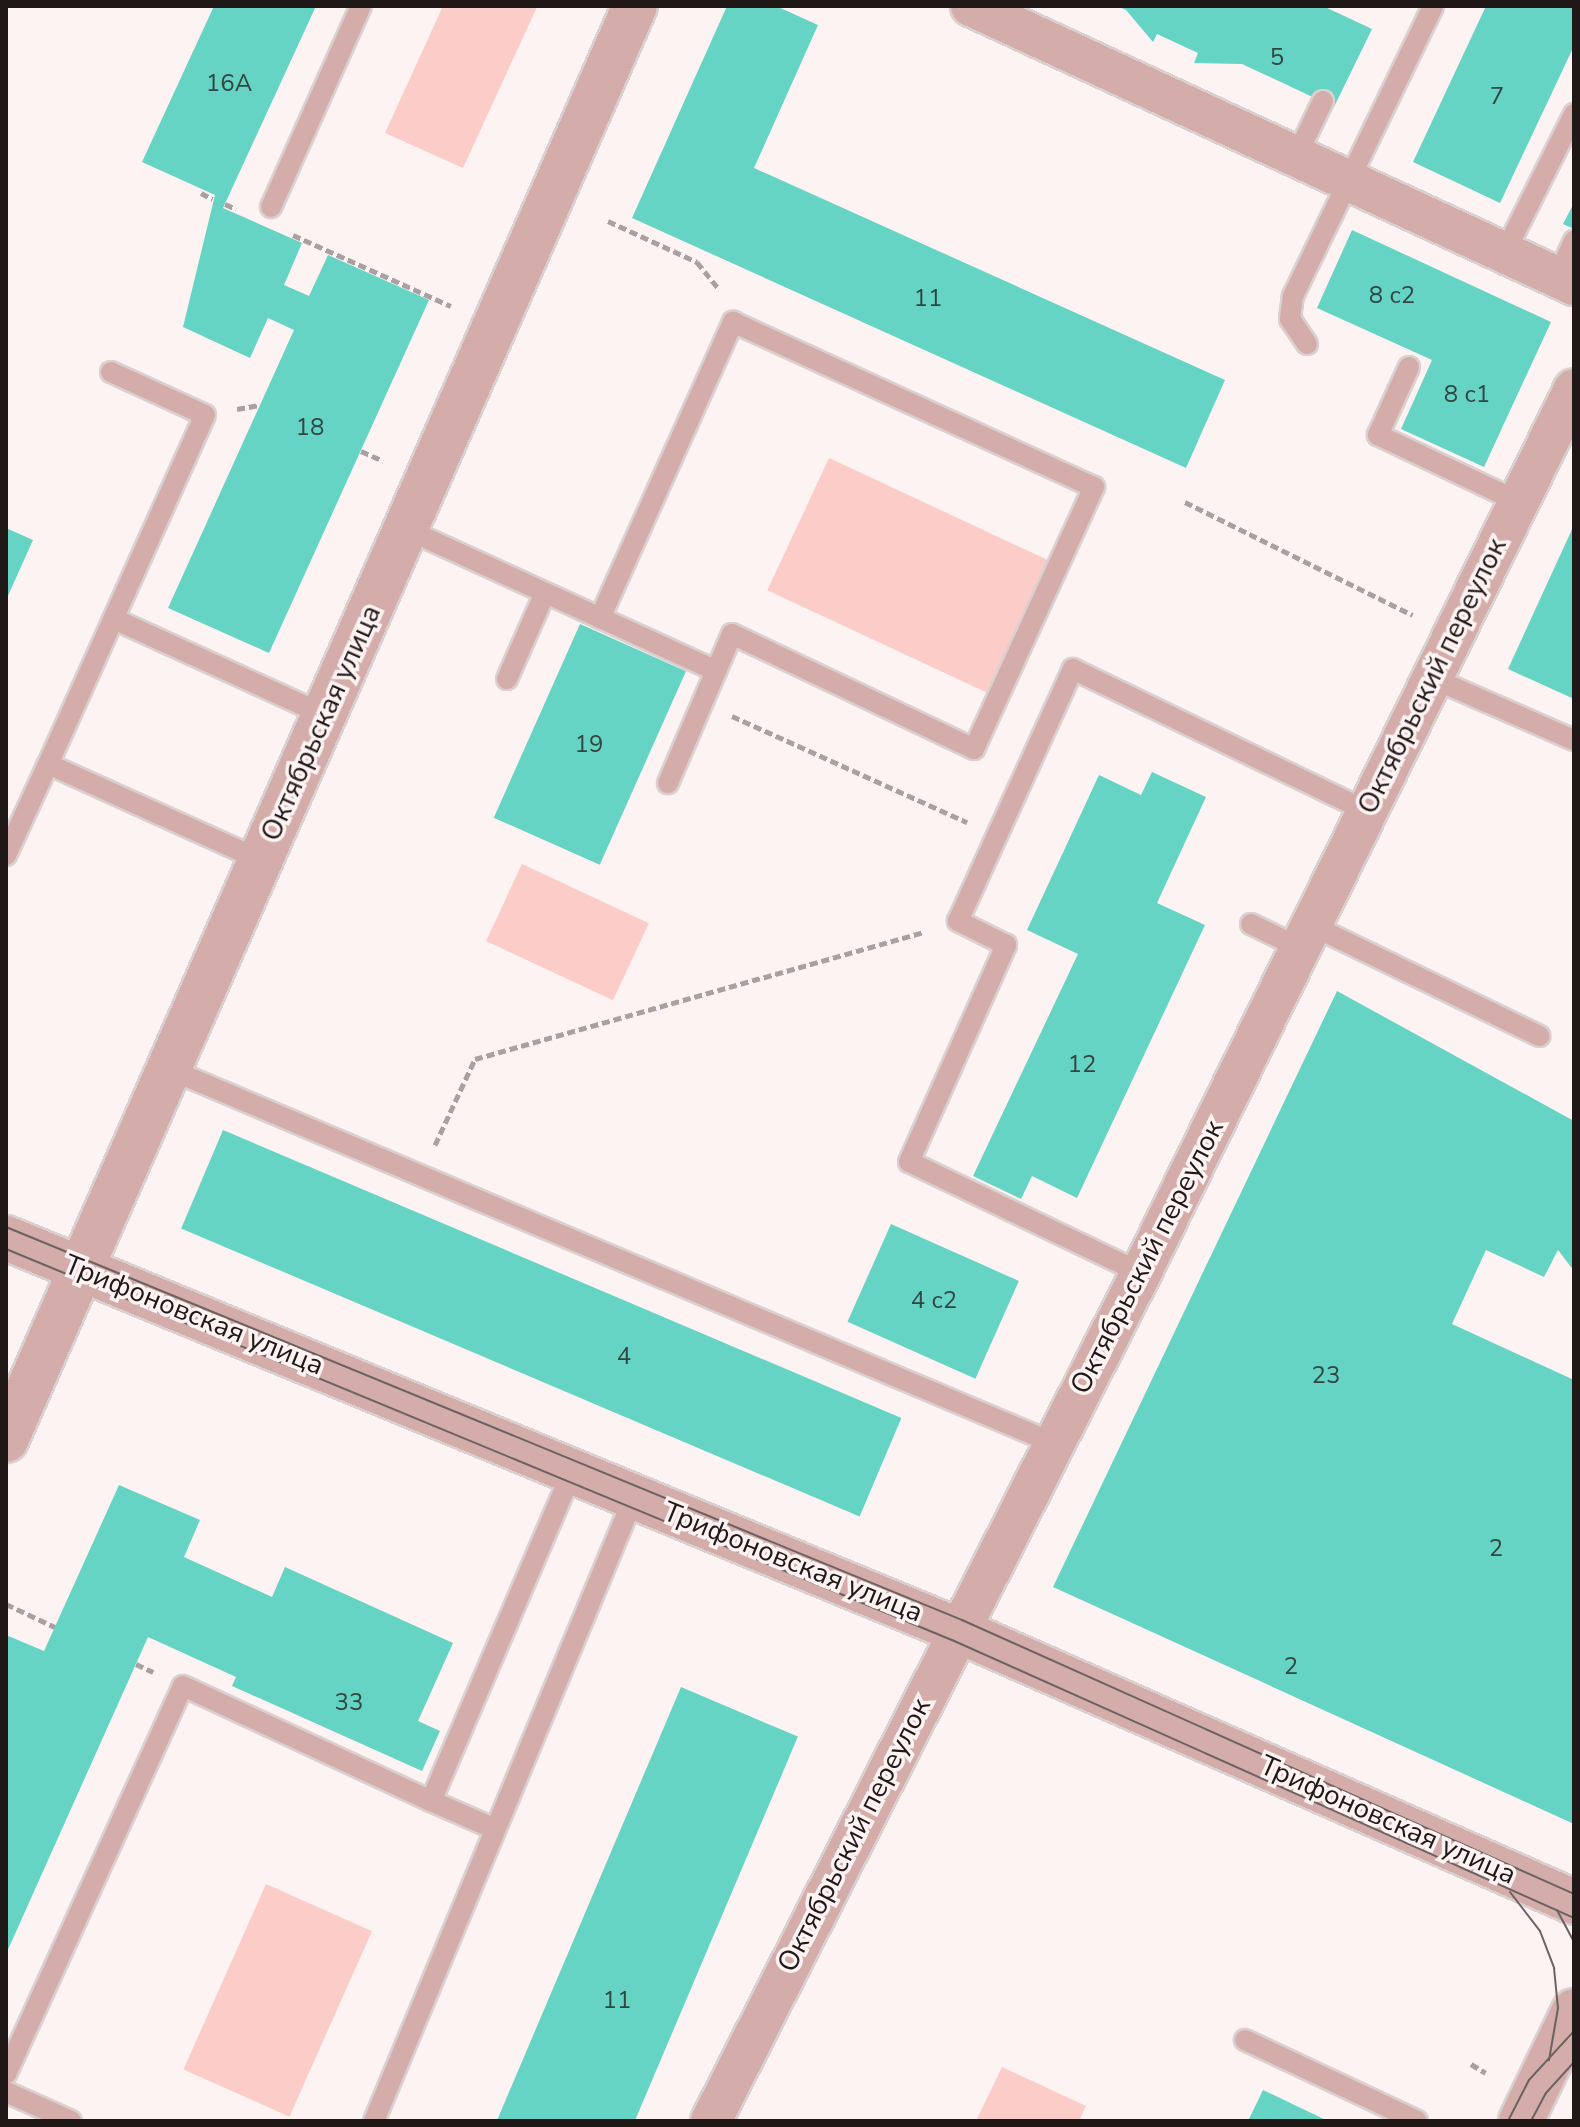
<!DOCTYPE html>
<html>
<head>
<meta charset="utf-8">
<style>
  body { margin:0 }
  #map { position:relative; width:1580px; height:2127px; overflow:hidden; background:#fdf3f2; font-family:"Nunito Sans",sans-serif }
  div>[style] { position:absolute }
  .green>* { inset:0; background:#fcccc9; transform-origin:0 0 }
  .building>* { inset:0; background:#65d4c4; transform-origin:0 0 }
  .path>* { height:5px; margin-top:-2.5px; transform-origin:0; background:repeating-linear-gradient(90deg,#aaa0a0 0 8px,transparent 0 12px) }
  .roads { filter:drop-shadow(2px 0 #dad0cf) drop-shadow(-2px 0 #dad0cf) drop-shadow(0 2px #dad0cf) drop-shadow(0 -2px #dad0cf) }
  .service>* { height:20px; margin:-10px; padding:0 10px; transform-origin:10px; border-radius:10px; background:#d4acaa }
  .minor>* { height:40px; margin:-20px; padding:0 20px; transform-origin:20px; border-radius:20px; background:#d4acaa }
  .tertiary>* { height:44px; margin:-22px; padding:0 22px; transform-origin:22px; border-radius:22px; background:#d4acaa }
  .tram>* { height:2px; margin:-1px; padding:0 1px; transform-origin:1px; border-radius:1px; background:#6b6262 }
  span { translate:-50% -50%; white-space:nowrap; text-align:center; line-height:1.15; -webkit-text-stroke:7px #fdf3f2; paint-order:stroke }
  .number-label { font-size:24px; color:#314642 }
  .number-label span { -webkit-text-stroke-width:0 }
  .street-label { font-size:28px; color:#201717 }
  .frame { position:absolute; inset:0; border:8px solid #201717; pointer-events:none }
</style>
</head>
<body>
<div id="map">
  <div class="green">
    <i style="clip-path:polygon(443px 6px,537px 7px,463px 168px,385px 133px)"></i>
    <i style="left:829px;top:458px;width:242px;height:146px;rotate:25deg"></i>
    <i style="left:522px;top:864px;width:140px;height:85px;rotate:25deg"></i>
    <i style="left:266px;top:1884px;width:116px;height:203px;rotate:24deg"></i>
    <i style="clip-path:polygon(1002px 2067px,1086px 2106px,1079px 2121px,976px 2121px)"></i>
  </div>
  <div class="building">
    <i style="clip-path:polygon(214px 6px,316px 6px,223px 208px,302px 243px,284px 285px,309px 296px,328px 255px,429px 300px,269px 653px,168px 608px,294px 330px,268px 318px,250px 358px,183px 327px,215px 195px,142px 162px)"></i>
    <i style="clip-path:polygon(727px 6px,776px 6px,818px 25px,754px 168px,1225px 380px,1186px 468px,632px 218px)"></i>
    <i style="clip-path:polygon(1117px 6px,1323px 6px,1372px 29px,1334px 107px,1242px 64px,1194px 63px,1198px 53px,1157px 34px,1153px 42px,1126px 10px)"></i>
    <i style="clip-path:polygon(1486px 6px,1574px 6px,1574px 46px,1500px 203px,1413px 162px)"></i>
    <i style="clip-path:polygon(1574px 203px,1574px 229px,1563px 224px)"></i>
    <i style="clip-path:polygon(1352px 230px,1551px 322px,1484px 467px,1401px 429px,1432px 360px,1317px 308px)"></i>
    <i style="clip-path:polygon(1574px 525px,1574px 699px,1508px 669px)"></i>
    <i style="clip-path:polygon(6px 528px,33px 540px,6px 600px)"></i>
    <i style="left:580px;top:624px;width:116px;height:212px;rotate:24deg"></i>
    <i style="clip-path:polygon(1152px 772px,1206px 797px,1157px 903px,1205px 925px,1077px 1198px,1032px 1176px,1021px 1199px,973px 1176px,1078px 954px,1027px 930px,1099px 775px,1141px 795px)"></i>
    <i style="clip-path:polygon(1337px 991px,1574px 1121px,1574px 1271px,1558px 1250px,1544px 1277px,1486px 1250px,1452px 1324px,1574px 1380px,1574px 1824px,1053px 1587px)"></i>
    <i style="left:223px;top:1130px;width:737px;height:107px;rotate:23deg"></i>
    <i style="left:891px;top:1224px;width:140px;height:107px;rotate:24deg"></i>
    <i style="clip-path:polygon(119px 1485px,200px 1520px,184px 1557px,272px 1597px,285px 1567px,453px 1643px,418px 1721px,440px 1731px,422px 1771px,232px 1686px,236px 1677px,148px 1637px,6px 1954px,6px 1635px,44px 1651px)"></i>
    <i style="left:681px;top:1687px;width:127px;height:471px;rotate:23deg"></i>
    <i style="clip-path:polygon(1263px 2090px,1328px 2121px,1248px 2121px)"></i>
  </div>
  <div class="path">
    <i style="left:201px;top:193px;width:13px;rotate:27deg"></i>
    <i style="left:225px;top:204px;width:12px;rotate:24deg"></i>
    <i style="left:608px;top:221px;width:98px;rotate:24.7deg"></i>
    <i style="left:697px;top:262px;width:36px;rotate:51deg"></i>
    <i style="left:293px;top:235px;width:173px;rotate:24.2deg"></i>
    <i style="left:237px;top:409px;width:23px;rotate:-10deg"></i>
    <i style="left:361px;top:451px;width:24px;rotate:24deg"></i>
    <i style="left:1185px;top:502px;width:254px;rotate:26.4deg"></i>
    <i style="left:732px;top:716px;width:258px;rotate:24.3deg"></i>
    <i style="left:435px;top:1145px;width:95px;rotate:-65.1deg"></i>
    <i style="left:475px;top:1059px;width:467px;rotate:-15.8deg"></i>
    <i style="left:6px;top:1604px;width:54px;rotate:25.1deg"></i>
    <i style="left:136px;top:1664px;width:19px;rotate:25deg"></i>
    <i style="left:1471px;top:2064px;width:17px;rotate:31deg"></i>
  </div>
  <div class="roads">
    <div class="service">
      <i style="left:1296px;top:157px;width:62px;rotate:-64.3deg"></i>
      <i style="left:271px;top:207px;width:220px;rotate:-65.9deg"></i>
      <i style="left:1504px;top:254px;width:157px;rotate:-63.4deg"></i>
      <i style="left:1557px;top:278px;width:41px;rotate:-65.3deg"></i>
      <i style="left:1307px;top:344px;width:30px;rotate:-124deg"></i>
      <i style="left:1290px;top:319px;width:23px;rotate:-83deg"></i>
      <i style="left:1293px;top:296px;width:322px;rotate:-64.2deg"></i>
      <i style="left:1409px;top:367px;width:75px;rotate:114.5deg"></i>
      <i style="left:1378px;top:435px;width:154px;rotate:25.4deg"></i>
      <i style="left:111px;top:372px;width:103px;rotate:24.6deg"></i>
      <i style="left:205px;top:415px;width:383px;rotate:114.2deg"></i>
      <i style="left:48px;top:764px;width:234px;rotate:24.3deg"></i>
      <i style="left:406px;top:529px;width:341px;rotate:24.6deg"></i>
      <i style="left:716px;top:671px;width:122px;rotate:113.2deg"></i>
      <i style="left:600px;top:618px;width:325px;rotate:-65.8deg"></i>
      <i style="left:733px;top:322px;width:397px;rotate:24.6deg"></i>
      <i style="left:1094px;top:487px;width:288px;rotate:114.6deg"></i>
      <i style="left:974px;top:749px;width:268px;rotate:-154.6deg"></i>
      <i style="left:732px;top:634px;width:40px;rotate:113.4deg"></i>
      <i style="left:114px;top:619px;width:232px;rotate:24.5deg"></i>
      <i style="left:1432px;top:678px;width:155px;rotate:23.6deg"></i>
      <i style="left:507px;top:679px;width:94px;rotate:-66.2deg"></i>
      <i style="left:6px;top:855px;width:100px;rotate:-65.2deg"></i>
      <i style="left:1251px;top:924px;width:55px;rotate:26.1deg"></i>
      <i style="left:1311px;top:925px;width:254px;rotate:25.9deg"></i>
      <i style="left:169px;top:1069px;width:960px;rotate:22.93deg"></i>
      <i style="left:1141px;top:1273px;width:257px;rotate:-154.4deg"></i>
      <i style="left:909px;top:1162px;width:238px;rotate:-65.9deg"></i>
      <i style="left:1006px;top:945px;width:54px;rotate:-153.4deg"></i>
      <i style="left:958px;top:921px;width:277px;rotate:-65.5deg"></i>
      <i style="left:1073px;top:669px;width:326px;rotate:25.8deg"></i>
      <i style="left:431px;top:1801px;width:70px;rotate:23.6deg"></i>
      <i style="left:1245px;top:2040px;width:190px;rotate:25.2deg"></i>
      <i style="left:6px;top:2074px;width:426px;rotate:-65.5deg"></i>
      <i style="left:183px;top:1686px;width:273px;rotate:24.9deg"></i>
      <i style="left:431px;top:1801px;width:358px;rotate:-66.8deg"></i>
      <i style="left:6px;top:2092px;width:71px;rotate:24deg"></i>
      <i style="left:374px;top:2121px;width:676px;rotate:-67.38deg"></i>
    </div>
    <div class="minor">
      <i style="left:971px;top:6px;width:664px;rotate:24.83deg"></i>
      <i style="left:711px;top:2121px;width:951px;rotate:-63.11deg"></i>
      <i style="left:1141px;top:1273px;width:984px;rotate:-63.9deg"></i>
    </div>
    <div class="tertiary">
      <i style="left:6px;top:1238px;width:1029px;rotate:22.4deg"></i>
      <i style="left:957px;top:1630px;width:674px;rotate:23.79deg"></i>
      <i style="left:6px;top:1440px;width:1566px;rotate:-66.32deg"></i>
      <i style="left:1521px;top:2121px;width:122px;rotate:-64.3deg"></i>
    </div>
  </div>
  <div class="tram">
    <i style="left:6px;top:1227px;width:1034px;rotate:22.35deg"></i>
    <i style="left:962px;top:1620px;width:671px;rotate:24.12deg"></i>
    <i style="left:6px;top:1249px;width:1024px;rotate:22.46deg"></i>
    <i style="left:952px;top:1640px;width:681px;rotate:24.08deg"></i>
    <i style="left:1510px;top:1892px;width:49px;rotate:52.4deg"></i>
    <i style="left:1540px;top:1931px;width:40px;rotate:69deg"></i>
    <i style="left:1554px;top:1968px;width:40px;rotate:84.3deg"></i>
    <i style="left:1558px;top:2008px;width:53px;rotate:99.8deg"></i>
    <i style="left:1557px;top:1910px;width:36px;rotate:62deg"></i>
    <i style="left:1508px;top:2121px;width:46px;rotate:-62.9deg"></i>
    <i style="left:1529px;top:2080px;width:67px;rotate:-47.4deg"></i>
    <i style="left:1531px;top:2121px;width:32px;rotate:-62deg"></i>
    <i style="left:1546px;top:2093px;width:42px;rotate:-47.9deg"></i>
  </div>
  <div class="number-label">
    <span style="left:1277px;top:58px">5</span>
    <span style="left:229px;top:84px">16А</span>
    <span style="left:1497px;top:97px">7</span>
    <span style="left:1392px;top:296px">8 с2</span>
    <span style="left:928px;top:299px">11</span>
    <span style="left:1467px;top:395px">8 с1</span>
    <span style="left:310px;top:428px">18</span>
    <span style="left:589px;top:745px">19</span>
    <span style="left:1082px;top:1065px">12</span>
    <span style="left:934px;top:1301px">4 с2</span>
    <span style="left:624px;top:1357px">4</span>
    <span style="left:1326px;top:1376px">23</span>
    <span style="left:1496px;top:1549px">2</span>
    <span style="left:1291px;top:1667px">2</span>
    <span style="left:349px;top:1703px">33</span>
    <span style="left:617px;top:2001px">11</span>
  </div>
  <div class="street-label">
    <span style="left:1432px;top:676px;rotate:-64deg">Октябрьский переулок</span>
    <span style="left:321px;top:723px;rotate:-66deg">Октябрьская улица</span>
    <span style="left:1147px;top:1257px;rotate:-63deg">Октябрьский переулок</span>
    <span style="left:194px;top:1315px;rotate:22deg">Трифоновская улица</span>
    <span style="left:793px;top:1562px;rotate:22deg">Трифоновская улица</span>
    <span style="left:1388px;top:1820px;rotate:24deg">Трифоновская улица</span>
    <span style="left:854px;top:1835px;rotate:-63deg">Октябрьский переулок</span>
  </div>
  <div class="frame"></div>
</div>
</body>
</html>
